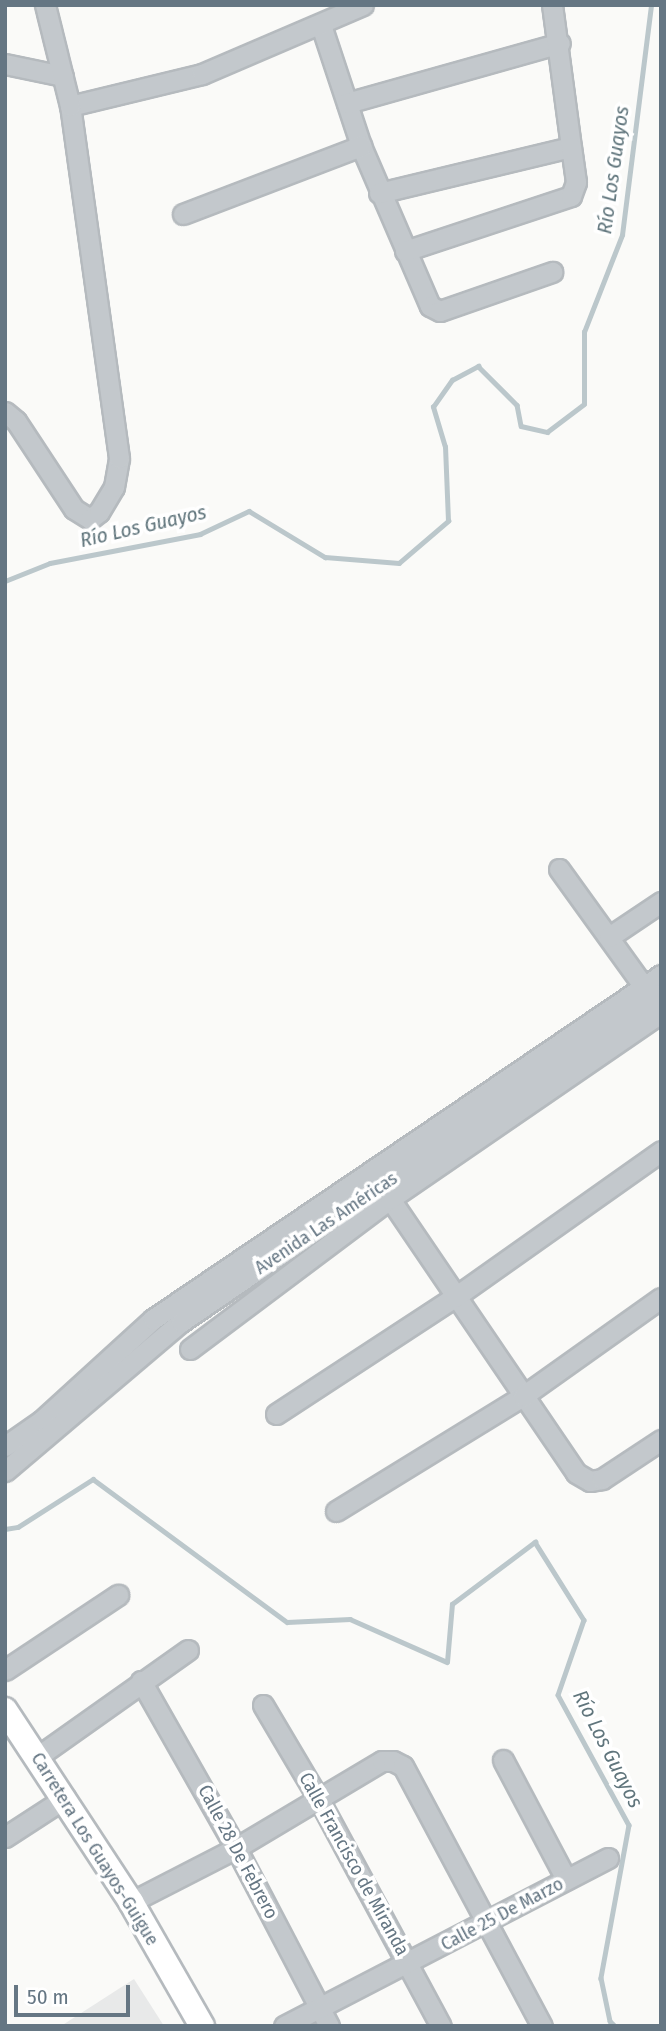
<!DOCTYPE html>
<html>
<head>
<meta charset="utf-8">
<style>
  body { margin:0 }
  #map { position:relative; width:666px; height:2031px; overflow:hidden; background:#fafaf8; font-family:"Fira Sans Condensed",sans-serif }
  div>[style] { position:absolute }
  .built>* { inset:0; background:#e8e9e9 }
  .stream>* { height:4.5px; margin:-2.25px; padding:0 2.25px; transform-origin:2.25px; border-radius:2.25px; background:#bbc7cb }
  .roads { filter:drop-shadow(2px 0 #b5babe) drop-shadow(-2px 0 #b5babe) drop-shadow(0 2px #b5babe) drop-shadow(0 -2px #b5babe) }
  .minor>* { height:19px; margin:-9.5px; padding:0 9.5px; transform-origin:9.5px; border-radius:9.5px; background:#c3c8cc }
  .major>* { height:24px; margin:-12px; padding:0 12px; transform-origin:12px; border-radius:12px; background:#fff }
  span { translate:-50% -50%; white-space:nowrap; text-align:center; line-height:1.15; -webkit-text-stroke:7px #fff; paint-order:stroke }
  .street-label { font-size:19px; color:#657683 }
  .water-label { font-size:21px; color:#60757c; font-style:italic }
  .frame { position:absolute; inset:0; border:7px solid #657683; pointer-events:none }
  .scale { position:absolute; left:14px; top:1985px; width:116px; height:32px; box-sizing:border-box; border:4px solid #657683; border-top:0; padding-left:9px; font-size:21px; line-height:24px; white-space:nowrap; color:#657683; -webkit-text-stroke:5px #fff; paint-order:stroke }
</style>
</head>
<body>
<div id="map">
  <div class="built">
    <i style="clip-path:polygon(134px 1979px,164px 2026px,61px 2026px)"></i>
  </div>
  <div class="stream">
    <i style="left:5px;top:581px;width:48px;rotate:-21.8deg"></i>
    <i style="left:50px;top:563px;width:153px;rotate:-10.9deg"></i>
    <i style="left:200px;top:534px;width:54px;rotate:-25.1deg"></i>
    <i style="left:249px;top:511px;width:89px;rotate:31.2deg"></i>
    <i style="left:325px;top:557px;width:74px;rotate:4.6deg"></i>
    <i style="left:399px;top:563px;width:65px;rotate:-40.6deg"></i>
    <i style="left:448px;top:521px;width:74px;rotate:-92.3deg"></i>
    <i style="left:445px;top:447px;width:42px;rotate:-106.7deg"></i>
    <i style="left:433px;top:407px;width:33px;rotate:-55deg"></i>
    <i style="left:452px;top:380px;width:30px;rotate:-28deg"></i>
    <i style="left:478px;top:366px;width:55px;rotate:45deg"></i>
    <i style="left:517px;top:405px;width:21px;rotate:79deg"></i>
    <i style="left:521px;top:426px;width:27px;rotate:13deg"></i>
    <i style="left:547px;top:432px;width:46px;rotate:-37.1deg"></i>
    <i style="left:584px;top:404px;width:72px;rotate:-90deg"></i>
    <i style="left:584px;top:332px;width:104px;rotate:-68.6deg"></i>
    <i style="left:622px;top:235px;width:232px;rotate:-82.8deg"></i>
    <i style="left:5px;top:1529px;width:13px;rotate:-9deg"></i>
    <i style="left:18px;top:1527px;width:89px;rotate:-32.6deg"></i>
    <i style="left:93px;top:1479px;width:241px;rotate:36.4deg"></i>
    <i style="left:287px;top:1622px;width:63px;rotate:-2.7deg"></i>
    <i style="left:350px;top:1619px;width:106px;rotate:23.9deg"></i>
    <i style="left:447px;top:1662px;width:58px;rotate:-85.1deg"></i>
    <i style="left:452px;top:1604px;width:104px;rotate:-36.8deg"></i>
    <i style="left:535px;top:1542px;width:92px;rotate:57.9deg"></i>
    <i style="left:584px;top:1620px;width:79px;rotate:109.1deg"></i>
    <i style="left:558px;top:1695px;width:148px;rotate:61.4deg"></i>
    <i style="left:629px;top:1825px;width:156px;rotate:100.4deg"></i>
    <i style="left:601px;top:1978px;width:44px;rotate:78.2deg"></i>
    <i style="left:610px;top:2021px;width:7px;rotate:45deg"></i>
  </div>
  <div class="roads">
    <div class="minor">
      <i style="left:321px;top:25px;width:127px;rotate:71.7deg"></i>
      <i style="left:361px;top:146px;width:174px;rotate:66.7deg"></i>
      <i style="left:430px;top:306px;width:11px;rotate:27deg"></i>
      <i style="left:440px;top:311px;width:119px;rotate:-19.2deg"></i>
      <i style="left:5px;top:64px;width:59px;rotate:11.7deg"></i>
      <i style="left:347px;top:103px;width:221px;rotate:-15.7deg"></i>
      <i style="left:70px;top:106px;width:136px;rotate:-13.6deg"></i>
      <i style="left:202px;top:74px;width:175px;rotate:-23.2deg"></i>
      <i style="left:379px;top:193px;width:197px;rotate:-13.5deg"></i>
      <i style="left:571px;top:147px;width:143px;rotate:-97.6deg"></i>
      <i style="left:183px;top:214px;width:191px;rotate:-20.9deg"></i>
      <i style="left:405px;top:251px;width:175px;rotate:-18.3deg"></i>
      <i style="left:571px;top:196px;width:15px;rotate:-70deg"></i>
      <i style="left:576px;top:182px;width:35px;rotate:-98deg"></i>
      <i style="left:5px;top:412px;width:14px;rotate:39deg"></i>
      <i style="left:16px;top:421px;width:105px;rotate:56.6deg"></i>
      <i style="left:74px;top:509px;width:19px;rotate:32deg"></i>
      <i style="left:90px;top:519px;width:11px;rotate:-38deg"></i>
      <i style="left:99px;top:512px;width:29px;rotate:-59deg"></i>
      <i style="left:114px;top:487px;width:29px;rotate:-80deg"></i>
      <i style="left:119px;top:458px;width:355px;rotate:-97.9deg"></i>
      <i style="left:70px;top:106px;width:104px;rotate:-103.9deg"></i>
      <i style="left:559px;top:869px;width:155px;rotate:54.2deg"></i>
      <i style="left:609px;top:937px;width:63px;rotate:-33.9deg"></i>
      <i style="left:390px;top:1199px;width:331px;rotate:55.8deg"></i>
      <i style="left:576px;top:1473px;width:16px;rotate:30deg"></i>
      <i style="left:590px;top:1481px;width:12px;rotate:-9deg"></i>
      <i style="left:602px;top:1479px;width:71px;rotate:-33.5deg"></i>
      <i style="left:190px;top:1349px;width:250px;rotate:-36.9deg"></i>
      <i style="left:390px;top:1199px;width:329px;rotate:-34.5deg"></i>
      <i style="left:276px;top:1414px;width:214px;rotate:-33.2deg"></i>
      <i style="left:455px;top:1297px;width:252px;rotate:-35.3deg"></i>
      <i style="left:5px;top:1446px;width:44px;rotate:-34.8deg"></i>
      <i style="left:41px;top:1421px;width:151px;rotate:-42.3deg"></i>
      <i style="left:153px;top:1319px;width:614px;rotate:-34.1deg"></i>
      <i style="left:5px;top:1471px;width:231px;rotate:-40.3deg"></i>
      <i style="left:181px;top:1322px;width:581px;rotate:-34.35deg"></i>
      <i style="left:336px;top:1511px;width:220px;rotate:-31.6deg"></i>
      <i style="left:523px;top:1396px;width:169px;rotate:-35.4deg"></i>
      <i style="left:5px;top:1670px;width:136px;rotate:-33.6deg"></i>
      <i style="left:141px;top:1681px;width:192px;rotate:60.4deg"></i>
      <i style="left:236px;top:1848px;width:201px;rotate:62.4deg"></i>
      <i style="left:263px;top:1705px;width:108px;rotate:59.4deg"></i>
      <i style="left:318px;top:1798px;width:259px;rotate:61.7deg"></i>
      <i style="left:37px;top:1757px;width:185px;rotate:-35.3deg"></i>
      <i style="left:503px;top:1760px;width:135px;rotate:62.1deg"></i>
      <i style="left:5px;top:1837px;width:72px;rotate:-33deg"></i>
      <i style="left:131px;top:1902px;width:118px;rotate:-27.2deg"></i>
      <i style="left:236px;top:1848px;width:170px;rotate:-30.8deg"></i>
      <i style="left:382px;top:1761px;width:11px"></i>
      <i style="left:393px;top:1761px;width:11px;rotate:27deg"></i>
      <i style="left:403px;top:1766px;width:295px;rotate:61.9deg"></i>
      <i style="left:284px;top:2026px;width:365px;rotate:-27.4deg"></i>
    </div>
    <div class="major">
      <i style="left:5px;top:1710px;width:230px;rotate:56.7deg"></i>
      <i style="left:131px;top:1902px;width:143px;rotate:60.2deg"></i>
    </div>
  </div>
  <div class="street-label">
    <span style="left:326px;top:1223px;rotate:-34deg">Avenida Las Américas</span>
    <span style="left:95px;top:1849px;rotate:58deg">Carretera Los Guayos-Guigue</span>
    <span style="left:238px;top:1852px;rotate:62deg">Calle 28 De Febrero</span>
    <span style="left:354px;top:1864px;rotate:61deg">Calle Francisco de Miranda</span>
    <span style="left:502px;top:1914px;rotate:-28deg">Calle 25 De Marzo</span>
  </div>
  <div class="water-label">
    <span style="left:613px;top:170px;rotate:-82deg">Río Los Guayos</span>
    <span style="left:143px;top:526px;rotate:-13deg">Río Los Guayos</span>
    <span style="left:608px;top:1749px;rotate:63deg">Río Los Guayos</span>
  </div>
  <div class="frame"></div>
  <div class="scale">50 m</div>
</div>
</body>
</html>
